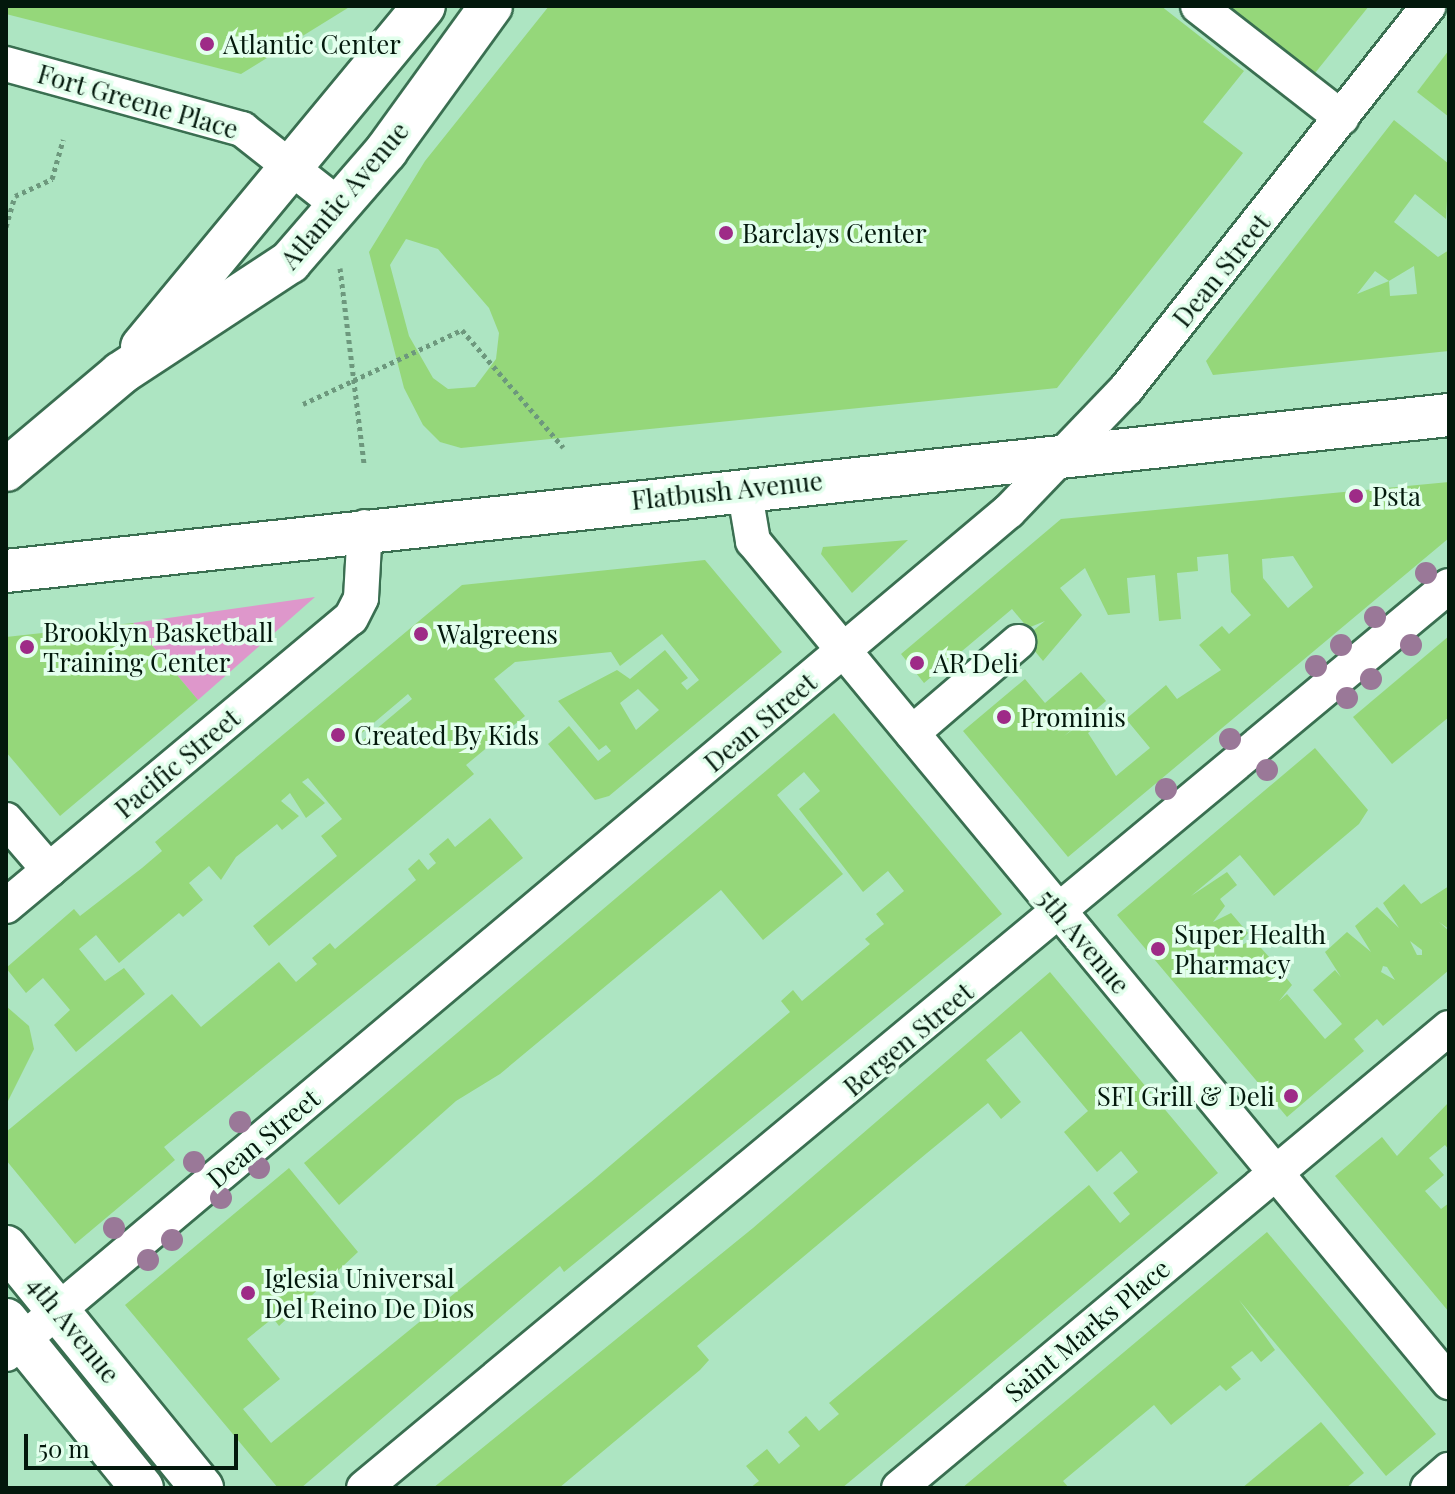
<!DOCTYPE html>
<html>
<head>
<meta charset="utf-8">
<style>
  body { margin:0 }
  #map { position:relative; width:1455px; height:1494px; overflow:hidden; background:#ade5c2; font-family:"Playfair Display",serif }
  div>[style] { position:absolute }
  .green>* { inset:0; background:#de97cb }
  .building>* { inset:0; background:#95d77a }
  .path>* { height:5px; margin-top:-2.5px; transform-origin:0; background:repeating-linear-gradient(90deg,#6d987d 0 4px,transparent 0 8px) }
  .roads { filter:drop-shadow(2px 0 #3a6f51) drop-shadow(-2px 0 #3a6f51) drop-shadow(0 2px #3a6f51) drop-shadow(0 -2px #3a6f51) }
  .minor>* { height:34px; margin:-17px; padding:0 17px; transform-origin:17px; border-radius:17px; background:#fff }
  .major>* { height:42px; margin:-21px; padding:0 21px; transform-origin:21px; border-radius:21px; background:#fff }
  .trees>* { width:22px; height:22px; margin:-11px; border-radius:50%; background:#9a7898 }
  .dots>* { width:22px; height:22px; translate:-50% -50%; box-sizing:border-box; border:4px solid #e3ffed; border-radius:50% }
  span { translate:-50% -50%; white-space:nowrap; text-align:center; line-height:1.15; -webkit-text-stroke:7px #e3ffed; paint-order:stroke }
  .poi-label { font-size:26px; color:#03180c }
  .left { translate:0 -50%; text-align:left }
  .right { translate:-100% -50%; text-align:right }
  .street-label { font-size:26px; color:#03180c }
  .frame { position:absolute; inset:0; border:8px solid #03180c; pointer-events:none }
  .scale { position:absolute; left:24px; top:1434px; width:214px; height:36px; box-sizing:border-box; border:4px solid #03180c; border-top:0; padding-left:10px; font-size:24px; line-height:28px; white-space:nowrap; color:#03180c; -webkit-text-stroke:6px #e3ffed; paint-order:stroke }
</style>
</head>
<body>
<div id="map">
  <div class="green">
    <i style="clip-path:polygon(315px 597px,198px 700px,133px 623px)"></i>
  </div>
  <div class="building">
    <i style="clip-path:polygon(6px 6px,351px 6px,241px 74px,6px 14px)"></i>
    <i style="clip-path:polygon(evenodd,549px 6px,1161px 6px,1244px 71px,1203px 122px,1243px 153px,1057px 388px,461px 448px,440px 442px,423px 425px,404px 388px,369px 252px,425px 161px,549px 6px,406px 239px,438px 249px,489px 308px,499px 333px,496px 359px,475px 387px,448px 389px,433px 378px,409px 336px,390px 265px,406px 239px)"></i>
    <i style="clip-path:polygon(1218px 6px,1369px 6px,1315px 73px)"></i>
    <i style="clip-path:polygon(1449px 50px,1449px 117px,1417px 92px)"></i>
    <i style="clip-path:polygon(evenodd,1394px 120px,1449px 164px,1446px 219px,1415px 194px,1394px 222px,1438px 257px,1449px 250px,1449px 351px,1213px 375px,1206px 361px,1394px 120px,1414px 266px,1417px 294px,1390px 296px,1389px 281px,1414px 266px,1394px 120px,1375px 271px,1389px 281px,1357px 294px,1375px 271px)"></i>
    <i style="clip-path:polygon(evenodd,1449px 482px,1449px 538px,1068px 857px,963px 731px,1025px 679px,1045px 703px,1081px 672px,1106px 701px,1064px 736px,1097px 712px,1104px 720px,1088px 733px,1116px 776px,1150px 748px,1126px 719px,1166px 685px,1177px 699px,1221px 670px,1199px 645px,1222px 626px,1229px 634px,1251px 615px,1231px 592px,1228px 554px,1197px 557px,1198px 571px,1177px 573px,1181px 619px,1159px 621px,1155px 575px,1127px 578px,1130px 613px,1108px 615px,1085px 568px,1060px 588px,1082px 615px,1043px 661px,1024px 638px,1045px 621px,1028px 628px,1012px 609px,924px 683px,901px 654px,1061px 519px,1449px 482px,1293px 556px,1313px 587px,1288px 608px,1263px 578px,1262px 559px,1293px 556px)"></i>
    <i style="clip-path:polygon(908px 540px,852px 593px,821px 554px,823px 547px)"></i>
    <i style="clip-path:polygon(evenodd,705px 560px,782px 652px,609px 796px,595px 800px,548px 744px,569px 726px,598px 761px,611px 751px,606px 745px,599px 750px,558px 701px,617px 670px,630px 679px,665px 650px,688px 678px,681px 683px,687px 690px,699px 680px,662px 634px,620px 666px,611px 652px,515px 662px,494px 679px,525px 716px,466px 765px,474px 774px,269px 946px,253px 926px,337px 856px,321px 836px,342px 819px,308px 778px,302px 782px,325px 803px,306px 818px,290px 793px,281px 801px,299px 816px,282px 830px,277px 824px,236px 857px,221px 880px,209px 866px,189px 883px,203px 900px,183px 917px,179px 913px,119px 963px,96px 935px,79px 949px,105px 981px,124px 968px,145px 994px,76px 1052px,54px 1025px,70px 1010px,43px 978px,26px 993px,6px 968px,74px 909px,80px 916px,142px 868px,162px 851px,155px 842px,462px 585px,705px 560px,638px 689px,659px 710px,636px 730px,620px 703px,638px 689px,705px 560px,408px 694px,412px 699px,361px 742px,357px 737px,408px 694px)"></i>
    <i style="clip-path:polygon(133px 623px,198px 700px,60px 816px,6px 752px,6px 637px)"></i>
    <i style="clip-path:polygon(1449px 636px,1449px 717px,1392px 764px,1353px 717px)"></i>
    <i style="clip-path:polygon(834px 713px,1002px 914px,564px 1272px,560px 1266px,301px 1488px,278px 1488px,125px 1305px,289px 1168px,358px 1252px,279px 1326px,273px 1318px,247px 1339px,280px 1379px,243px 1409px,271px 1443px,591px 1182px,790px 1012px,781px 1001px,793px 990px,802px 1001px,870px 944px,865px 939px,884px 924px,876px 914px,904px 891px,888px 871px,863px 892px,799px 809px,820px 791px,804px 772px,777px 795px,843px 874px,763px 940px,721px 890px,500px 1074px,456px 1101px,339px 1205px,304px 1163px)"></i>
    <i style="clip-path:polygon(evenodd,1315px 748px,1368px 810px,1359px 824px,1274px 896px,1240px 855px,1191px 896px,1227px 872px,1237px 885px,1220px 899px,1225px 906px,1213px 922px,1231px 913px,1248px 933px,1235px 949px,1253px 939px,1270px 958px,1257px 975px,1276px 965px,1292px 985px,1279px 1001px,1287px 994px,1325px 1039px,1342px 1024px,1313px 990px,1335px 970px,1341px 977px,1325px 952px,1347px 932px,1371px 952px,1355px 926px,1377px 907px,1399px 928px,1383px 903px,1404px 884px,1421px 904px,1449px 886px,1449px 929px,1439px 922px,1449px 931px,1449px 970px,1383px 1026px,1377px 1019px,1354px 1039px,1364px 1051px,1287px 1117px,1117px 915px,1315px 748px,1410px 941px,1422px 950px,1422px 955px,1417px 955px,1410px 941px,1315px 748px,1383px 966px,1387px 967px,1395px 980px,1381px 972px,1383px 966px)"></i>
    <i style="clip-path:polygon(490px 818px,523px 858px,164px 1147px,175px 1160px,75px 1244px,6px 1160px,6px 1132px,172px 994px,201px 1027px,279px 962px,296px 982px,317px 964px,312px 958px,330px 943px,335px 949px,416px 880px,408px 869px,419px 859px,428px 870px,436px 863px,429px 854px,448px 838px,455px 847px)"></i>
    <i style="clip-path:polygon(1050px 972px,1218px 1173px,896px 1443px,842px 1488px,750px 1488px,759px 1481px,746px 1466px,767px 1449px,779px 1464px,800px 1446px,788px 1432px,806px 1416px,819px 1431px,839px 1414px,829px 1403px,1089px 1185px,1120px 1223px,1130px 1214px,1113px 1193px,1138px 1172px,1121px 1151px,1097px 1172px,1064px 1132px,1088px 1111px,1021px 1031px,986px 1060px,1021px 1102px,1001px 1119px,988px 1103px,927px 1153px,697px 1346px,709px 1360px,700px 1370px,559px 1488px,433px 1488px,753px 1228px)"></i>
    <i style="clip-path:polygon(6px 1006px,29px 1026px,34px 1049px,6px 1105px)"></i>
    <i style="clip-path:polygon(1449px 1102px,1449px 1150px,1445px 1145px,1429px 1158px,1444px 1175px,1425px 1191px,1441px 1209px,1449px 1203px,1449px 1312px,1335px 1176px,1382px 1137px,1397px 1156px)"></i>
    <i style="clip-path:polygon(1267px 1232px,1436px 1434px,1386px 1476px,1239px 1300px,1275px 1350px,1261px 1362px,1252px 1351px,1231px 1367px,1241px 1379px,1226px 1391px,1220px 1385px,1171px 1425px,1154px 1405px,1063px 1481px,1069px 1488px,962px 1488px)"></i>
    <i style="clip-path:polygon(1321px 1422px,1364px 1473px,1346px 1488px,1242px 1488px)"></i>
  </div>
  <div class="path">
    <i style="left:6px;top:227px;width:32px;rotate:-74deg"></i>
    <i style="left:15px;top:196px;width:41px;rotate:-24.7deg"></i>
    <i style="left:52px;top:179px;width:41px;rotate:-74.2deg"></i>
    <i style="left:340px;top:268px;width:197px;rotate:83deg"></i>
    <i style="left:303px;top:404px;width:175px;rotate:-25deg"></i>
    <i style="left:462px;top:330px;width:155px;rotate:49.2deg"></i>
  </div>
  <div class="roads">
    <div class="minor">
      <i style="left:1198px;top:6px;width:182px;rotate:37.9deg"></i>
      <i style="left:6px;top:64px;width:245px;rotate:15.4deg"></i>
      <i style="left:242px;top:129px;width:125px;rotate:38.2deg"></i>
      <i style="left:744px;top:488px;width:54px;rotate:80.4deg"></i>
      <i style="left:753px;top:541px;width:1092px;rotate:50.39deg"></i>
      <i style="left:912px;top:733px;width:140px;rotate:-40.6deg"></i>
      <i style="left:6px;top:820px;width:66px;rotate:49.3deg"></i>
      <i style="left:6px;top:906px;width:449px;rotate:-39.9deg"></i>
      <i style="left:351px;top:618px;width:22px;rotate:-63deg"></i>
      <i style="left:361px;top:598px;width:71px;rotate:-86.8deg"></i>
      <i style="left:6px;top:1354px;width:1310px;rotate:-40.05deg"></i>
      <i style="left:1009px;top:511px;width:169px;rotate:-46.2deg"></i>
      <i style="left:1126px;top:389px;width:488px;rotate:-51.7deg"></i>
      <i style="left:364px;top:1488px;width:1411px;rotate:-39.74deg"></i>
      <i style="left:899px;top:1488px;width:717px;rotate:-39.91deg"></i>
      <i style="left:1428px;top:1488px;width:28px;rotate:-41deg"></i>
    </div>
    <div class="major">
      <i style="left:142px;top:347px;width:442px;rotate:-50.4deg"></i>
      <i style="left:6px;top:470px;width:150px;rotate:-40.1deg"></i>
      <i style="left:121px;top:373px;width:202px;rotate:-33.3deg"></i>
      <i style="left:290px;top:262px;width:147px;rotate:-49.1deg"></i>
      <i style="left:386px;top:151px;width:179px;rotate:-54.1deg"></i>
      <i style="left:6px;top:571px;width:1451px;rotate:-6.17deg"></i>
      <i style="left:6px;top:1247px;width:311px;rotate:50.9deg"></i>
      <i style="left:6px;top:1320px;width:216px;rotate:51deg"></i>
    </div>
  </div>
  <div class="trees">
    <i style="left:1426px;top:573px"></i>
    <i style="left:1375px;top:617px"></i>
    <i style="left:1341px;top:645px"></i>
    <i style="left:1411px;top:645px"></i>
    <i style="left:1316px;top:666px"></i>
    <i style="left:1371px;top:679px"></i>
    <i style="left:1347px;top:698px"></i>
    <i style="left:1230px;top:739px"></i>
    <i style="left:1267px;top:770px"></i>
    <i style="left:1166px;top:789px"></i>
    <i style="left:240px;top:1122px"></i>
    <i style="left:194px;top:1162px"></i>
    <i style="left:259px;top:1168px"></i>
    <i style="left:221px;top:1198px"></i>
    <i style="left:114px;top:1228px"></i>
    <i style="left:172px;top:1240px"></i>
    <i style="left:148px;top:1260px"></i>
  </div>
  <div class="dots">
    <i style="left:207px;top:44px;background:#9e2b87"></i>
    <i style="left:726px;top:233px;background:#9e2b87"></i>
    <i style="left:1356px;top:496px;background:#9e2b87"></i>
    <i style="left:421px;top:634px;background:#9e2b87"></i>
    <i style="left:27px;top:647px;background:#9e2b87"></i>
    <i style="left:917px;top:663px;background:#9e2b87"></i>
    <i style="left:1004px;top:717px;background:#9e2b87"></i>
    <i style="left:338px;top:735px;background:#9e2b87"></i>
    <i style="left:1158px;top:949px;background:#9e2b87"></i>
    <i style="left:1291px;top:1096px;background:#9e2b87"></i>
    <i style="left:248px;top:1293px;background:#9e2b87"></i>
  </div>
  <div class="poi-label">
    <span class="left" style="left:223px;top:44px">Atlantic Center</span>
    <span class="left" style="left:742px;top:233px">Barclays Center</span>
    <span class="left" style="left:1372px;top:496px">Psta</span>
    <span class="left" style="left:43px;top:647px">Brooklyn Basketball<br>Training Center</span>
    <span class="left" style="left:437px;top:634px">Walgreens</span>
    <span class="left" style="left:933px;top:663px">AR Deli</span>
    <span class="left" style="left:1020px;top:717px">Prominis</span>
    <span class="left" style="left:354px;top:735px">Created By Kids</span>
    <span class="left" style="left:1174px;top:949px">Super Health<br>Pharmacy</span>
    <span class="right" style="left:1275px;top:1096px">SFI Grill &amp; Deli</span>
    <span class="left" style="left:264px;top:1293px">Iglesia Universal<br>Del Reino De Dios</span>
  </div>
  <div class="street-label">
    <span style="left:138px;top:101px;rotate:16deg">Fort Greene Place</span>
    <span style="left:344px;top:195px;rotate:-50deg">Atlantic Avenue</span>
    <span style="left:1221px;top:270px;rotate:-51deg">Dean Street</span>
    <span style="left:727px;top:490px;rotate:-6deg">Flatbush Avenue</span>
    <span style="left:760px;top:722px;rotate:-40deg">Dean Street</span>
    <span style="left:177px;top:763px;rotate:-40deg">Pacific Street</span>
    <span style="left:1084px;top:941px;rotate:50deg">5th Avenue</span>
    <span style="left:908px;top:1039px;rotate:-40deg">Bergen Street</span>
    <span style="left:263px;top:1138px;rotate:-40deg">Dean Street</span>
    <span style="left:74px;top:1329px;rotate:51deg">4th Avenue</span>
    <span style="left:1087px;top:1330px;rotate:-40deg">Saint Marks Place</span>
  </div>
  <div class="frame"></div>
  <div class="scale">50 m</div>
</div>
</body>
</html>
